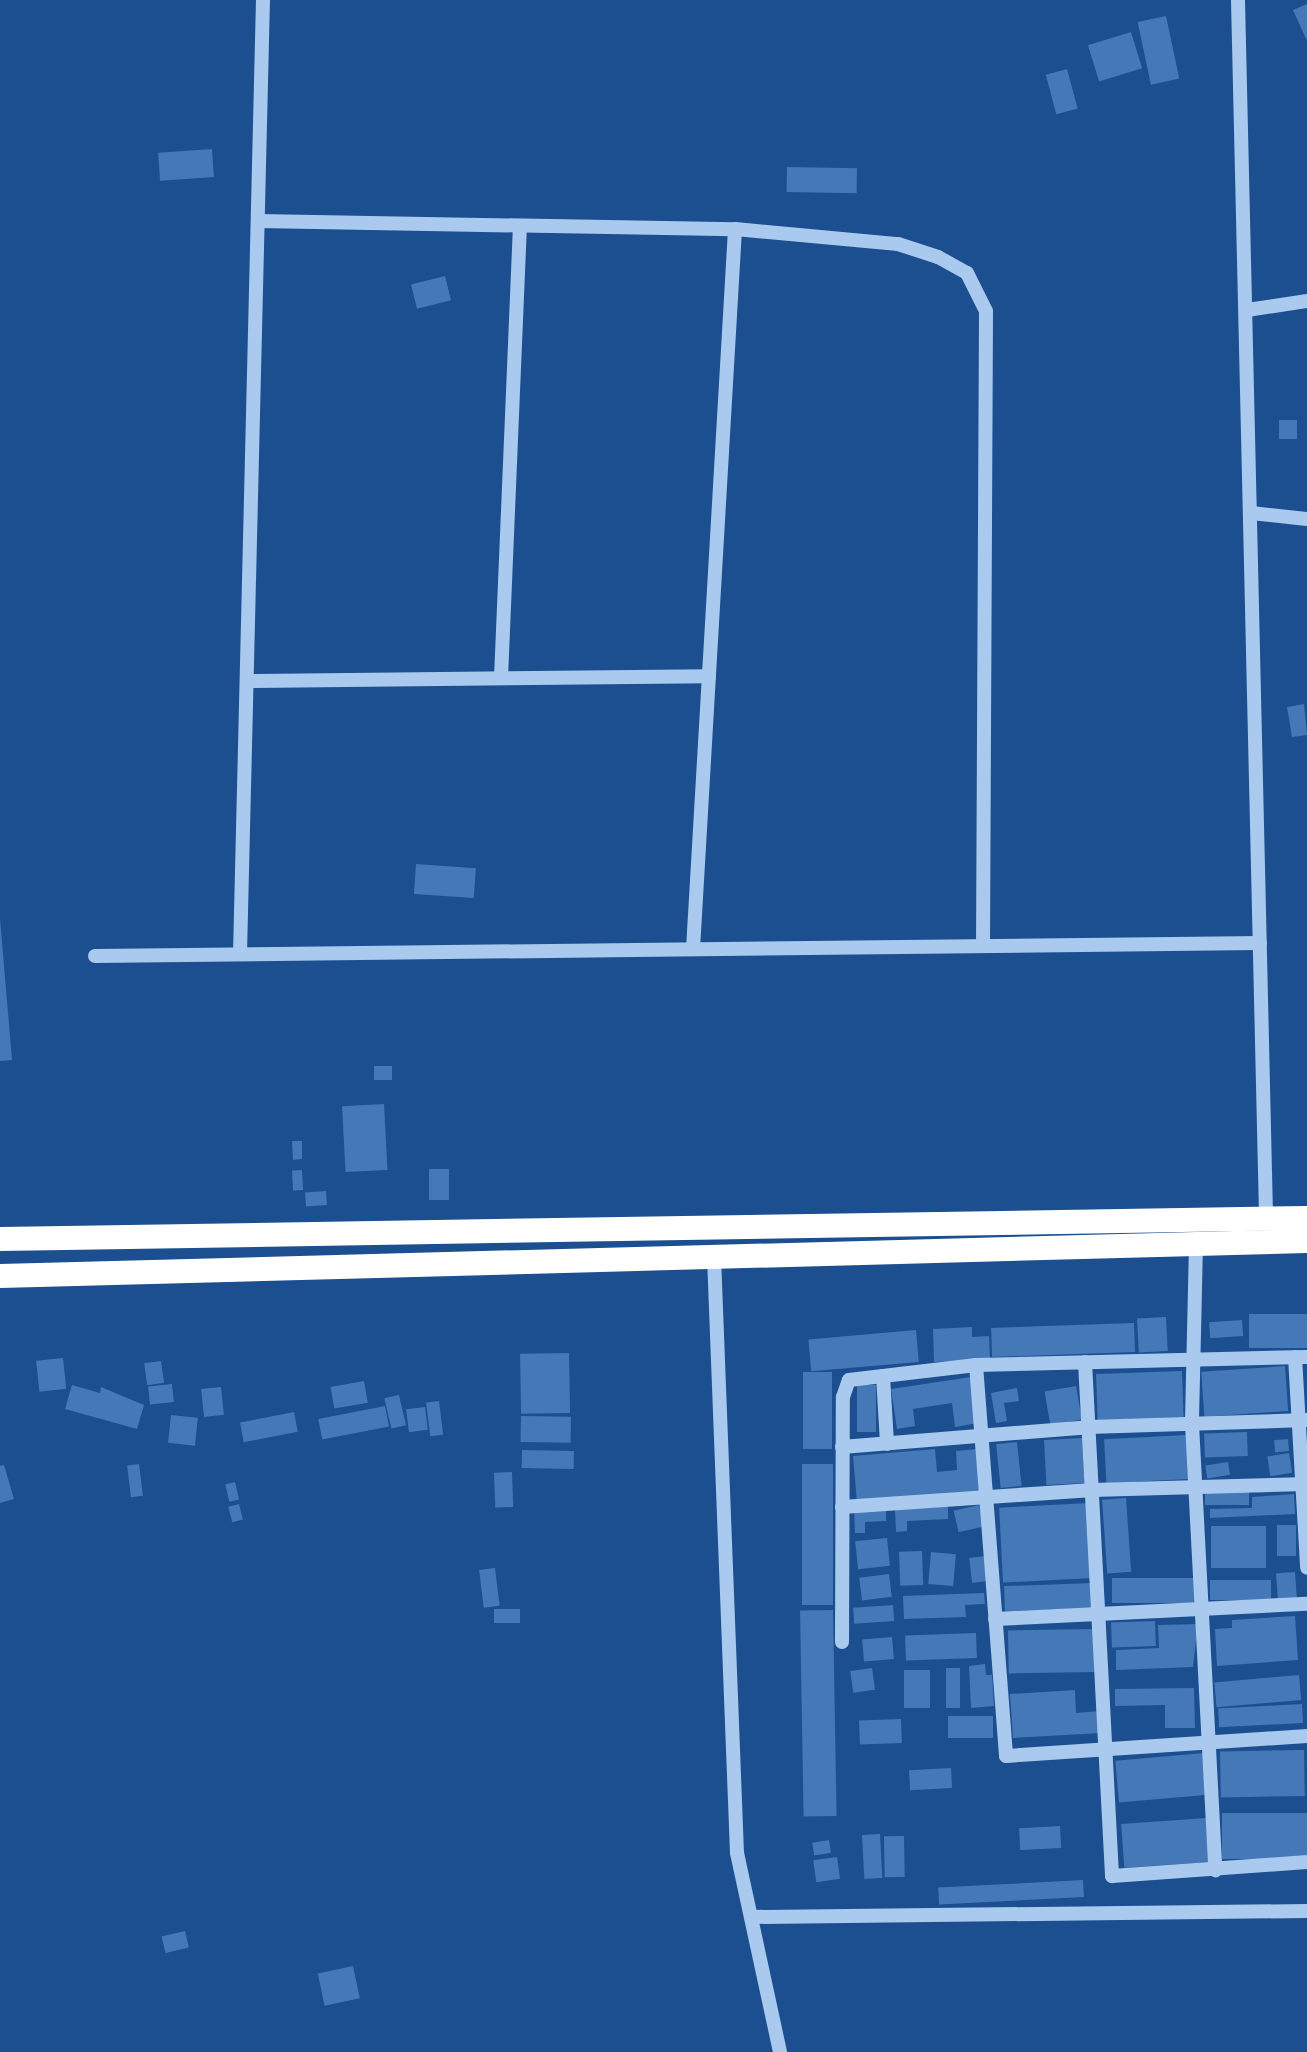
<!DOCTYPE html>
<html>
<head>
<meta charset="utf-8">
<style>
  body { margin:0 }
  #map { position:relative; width:1307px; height:2052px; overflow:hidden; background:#1b4f8f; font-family:"Public Sans",sans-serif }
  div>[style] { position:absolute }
  .building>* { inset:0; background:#4478b7; transform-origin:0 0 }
  .minor>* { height:14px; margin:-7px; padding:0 7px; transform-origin:7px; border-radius:7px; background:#a9c9ee }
  .highway>* { height:24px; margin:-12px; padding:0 12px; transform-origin:12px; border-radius:12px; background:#fff }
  span { translate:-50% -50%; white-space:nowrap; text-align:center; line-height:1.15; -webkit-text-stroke:6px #1b4f8f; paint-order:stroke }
</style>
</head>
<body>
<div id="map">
  <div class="building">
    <i style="clip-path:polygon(1307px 4px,1307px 41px,1293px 10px)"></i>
    <i style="left:1166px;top:16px;width:64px;height:29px;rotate:78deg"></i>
    <i style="left:1131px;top:32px;width:38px;height:45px;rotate:73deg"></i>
    <i style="left:1067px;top:69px;width:41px;height:22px;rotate:75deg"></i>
    <i style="left:212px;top:149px;width:28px;height:54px;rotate:86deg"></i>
    <i style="left:787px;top:167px;width:70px;height:25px;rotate:1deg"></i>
    <i style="left:445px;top:276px;width:25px;height:35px;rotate:76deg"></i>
    <i style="left:1279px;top:420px;width:18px;height:19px"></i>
    <i style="clip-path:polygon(1304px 704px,1307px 735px,1292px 737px,1287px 707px)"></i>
    <i style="left:416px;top:864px;width:60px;height:30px;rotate:4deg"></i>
    <i style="clip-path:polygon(0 918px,12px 1060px,0 1061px)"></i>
    <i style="left:374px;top:1066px;width:18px;height:14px"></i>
    <i style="left:384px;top:1104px;width:66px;height:42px;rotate:87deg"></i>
    <i style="clip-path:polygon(292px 1141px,302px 1141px,302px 1159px,293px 1160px)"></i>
    <i style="left:429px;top:1169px;width:20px;height:31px"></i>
    <i style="left:302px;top:1170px;width:20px;height:10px;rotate:87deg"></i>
    <i style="left:326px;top:1191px;width:14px;height:21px;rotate:86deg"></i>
    <i style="left:1307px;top:1314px;width:34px;height:58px;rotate:90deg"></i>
    <i style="left:1166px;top:1317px;width:34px;height:29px;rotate:87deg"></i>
    <i style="left:1242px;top:1320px;width:16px;height:33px;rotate:86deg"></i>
    <i style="left:1134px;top:1323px;width:29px;height:143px;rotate:88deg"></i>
    <i style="clip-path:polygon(972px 1327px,972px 1337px,989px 1336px,990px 1360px,934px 1362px,933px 1329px)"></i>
    <i style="left:916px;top:1330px;width:32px;height:108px;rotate:85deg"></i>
    <i style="left:569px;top:1353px;width:60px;height:49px;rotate:89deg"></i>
    <i style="left:63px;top:1358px;width:31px;height:27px;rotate:84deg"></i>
    <i style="left:161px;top:1361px;width:22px;height:17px;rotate:82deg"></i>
    <i style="left:1285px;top:1366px;width:45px;height:84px;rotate:86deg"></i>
    <i style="left:1182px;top:1371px;width:46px;height:86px;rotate:88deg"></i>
    <i style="left:803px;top:1372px;width:29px;height:77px"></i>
    <i style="clip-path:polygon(971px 1377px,978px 1423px,955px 1427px,952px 1403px,913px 1409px,915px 1426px,897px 1429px,891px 1389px)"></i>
    <i style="left:364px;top:1381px;width:22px;height:34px;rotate:80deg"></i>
    <i style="left:172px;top:1384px;width:18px;height:24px;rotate:84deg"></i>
    <i style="clip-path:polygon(72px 1385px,100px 1393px,101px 1387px,144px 1405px,137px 1429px,65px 1409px)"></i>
    <i style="left:857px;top:1385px;width:19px;height:47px"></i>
    <i style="left:1076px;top:1386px;width:34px;height:32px;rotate:80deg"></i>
    <i style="left:221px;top:1387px;width:28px;height:20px;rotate:84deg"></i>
    <i style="clip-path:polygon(1017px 1388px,1019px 1401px,1004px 1403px,1007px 1421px,996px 1423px,991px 1393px)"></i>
    <i style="left:399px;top:1395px;width:31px;height:15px;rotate:77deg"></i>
    <i style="left:439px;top:1401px;width:34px;height:13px;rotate:83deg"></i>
    <i style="left:385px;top:1406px;width:21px;height:68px;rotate:79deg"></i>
    <i style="left:425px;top:1407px;width:23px;height:19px;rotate:83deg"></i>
    <i style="left:294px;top:1412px;width:20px;height:55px;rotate:79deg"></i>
    <i style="left:171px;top:1415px;width:27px;height:28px;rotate:6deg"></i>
    <i style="left:521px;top:1416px;width:50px;height:26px;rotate:1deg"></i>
    <i style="left:1247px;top:1432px;width:24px;height:43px;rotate:88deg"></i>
    <i style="left:1186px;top:1435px;width:44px;height:82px;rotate:87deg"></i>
    <i style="left:1082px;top:1438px;width:45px;height:38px;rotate:87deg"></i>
    <i style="left:1288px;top:1439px;width:12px;height:14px;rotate:85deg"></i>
    <i style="left:1017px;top:1442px;width:44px;height:21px;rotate:84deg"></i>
    <i style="clip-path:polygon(935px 1449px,937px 1472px,957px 1470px,956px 1451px,977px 1449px,981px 1492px,857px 1503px,853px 1456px)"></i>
    <i style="left:522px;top:1450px;width:52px;height:18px;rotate:1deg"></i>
    <i style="left:1289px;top:1453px;width:20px;height:22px;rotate:81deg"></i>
    <i style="left:1228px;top:1462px;width:13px;height:23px;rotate:81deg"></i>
    <i style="left:139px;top:1464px;width:32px;height:12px;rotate:83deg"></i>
    <i style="left:802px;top:1464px;width:31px;height:141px"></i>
    <i style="clip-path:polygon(4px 1465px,14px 1499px,0 1503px,0 1466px)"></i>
    <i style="left:512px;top:1472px;width:35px;height:18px;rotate:88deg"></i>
    <i style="left:235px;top:1482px;width:18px;height:10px;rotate:77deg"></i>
    <i style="left:1249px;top:1491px;width:14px;height:44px;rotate:90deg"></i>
    <i style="clip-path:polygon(1294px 1494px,1295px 1514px,1210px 1518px,1210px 1509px,1252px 1508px,1252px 1497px)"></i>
    <i style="left:1126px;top:1498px;width:74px;height:24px;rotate:86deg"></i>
    <i style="left:1089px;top:1503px;width:75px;height:90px;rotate:87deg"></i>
    <i style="left:239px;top:1504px;width:16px;height:11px;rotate:76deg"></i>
    <i style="left:979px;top:1505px;width:22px;height:26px;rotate:77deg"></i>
    <i style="clip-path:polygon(948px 1506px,948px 1519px,907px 1521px,907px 1531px,896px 1532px,895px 1509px)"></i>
    <i style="clip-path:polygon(854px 1509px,886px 1509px,886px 1521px,865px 1522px,865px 1533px,855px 1533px)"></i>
    <i style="left:1277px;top:1525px;width:19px;height:31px"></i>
    <i style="left:1266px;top:1526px;width:42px;height:55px;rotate:90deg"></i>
    <i style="left:887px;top:1538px;width:28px;height:32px;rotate:84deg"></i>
    <i style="left:922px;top:1551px;width:34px;height:23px;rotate:88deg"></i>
    <i style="left:931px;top:1552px;width:25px;height:32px;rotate:5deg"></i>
    <i style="left:986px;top:1556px;width:25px;height:17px;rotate:83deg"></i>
    <i style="left:495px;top:1568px;width:38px;height:16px;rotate:83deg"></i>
    <i style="left:1295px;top:1572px;width:26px;height:19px;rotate:86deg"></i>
    <i style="left:889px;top:1574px;width:23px;height:30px;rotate:83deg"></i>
    <i style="left:1198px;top:1578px;width:25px;height:86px;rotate:90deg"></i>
    <i style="left:1210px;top:1580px;width:61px;height:20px"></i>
    <i style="left:1093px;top:1583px;width:25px;height:89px;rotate:88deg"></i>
    <i style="clip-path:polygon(984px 1593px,985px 1604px,965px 1605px,966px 1617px,904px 1619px,903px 1596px)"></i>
    <i style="left:893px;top:1605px;width:16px;height:40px;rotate:86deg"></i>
    <i style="left:494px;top:1609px;width:26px;height:14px"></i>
    <i style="left:833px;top:1610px;width:206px;height:33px;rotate:89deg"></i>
    <i style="clip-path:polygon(1295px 1616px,1298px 1660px,1217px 1666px,1215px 1629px,1232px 1628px,1232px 1620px)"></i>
    <i style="left:1155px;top:1621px;width:25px;height:44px;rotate:88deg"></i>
    <i style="clip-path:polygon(1198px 1624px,1193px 1667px,1116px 1670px,1116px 1650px,1159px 1648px,1158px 1625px)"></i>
    <i style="left:1094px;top:1629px;width:43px;height:86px;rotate:89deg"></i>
    <i style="left:976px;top:1633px;width:25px;height:71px;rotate:88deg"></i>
    <i style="left:892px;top:1637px;width:22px;height:30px;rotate:85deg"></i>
    <i style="clip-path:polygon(985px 1664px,986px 1675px,992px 1675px,994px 1706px,971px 1708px,969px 1666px)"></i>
    <i style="left:872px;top:1668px;width:22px;height:22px;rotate:82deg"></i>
    <i style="left:946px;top:1668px;width:14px;height:40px"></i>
    <i style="left:930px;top:1670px;width:38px;height:26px;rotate:90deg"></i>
    <i style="left:1299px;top:1675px;width:25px;height:85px;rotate:85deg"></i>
    <i style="clip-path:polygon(1194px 1688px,1195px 1728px,1165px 1728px,1165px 1705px,1115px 1706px,1115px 1689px)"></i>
    <i style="clip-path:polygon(1075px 1690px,1076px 1713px,1100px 1711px,1101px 1733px,1013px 1738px,1010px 1694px)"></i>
    <i style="left:1302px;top:1704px;width:19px;height:84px;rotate:87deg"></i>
    <i style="left:993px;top:1716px;width:22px;height:45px;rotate:90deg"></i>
    <i style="left:901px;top:1719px;width:24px;height:42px;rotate:88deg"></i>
    <i style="left:1304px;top:1750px;width:46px;height:84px;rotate:89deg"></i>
    <i style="left:1204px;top:1753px;width:42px;height:89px;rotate:85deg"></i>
    <i style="left:951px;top:1768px;width:20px;height:42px;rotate:87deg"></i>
    <i style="left:1307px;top:1813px;width:46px;height:85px;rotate:90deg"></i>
    <i style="left:1206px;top:1818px;width:44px;height:85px;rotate:86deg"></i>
    <i style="left:1060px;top:1826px;width:22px;height:41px;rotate:87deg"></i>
    <i style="left:880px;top:1834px;width:44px;height:18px;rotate:87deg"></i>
    <i style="left:904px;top:1836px;width:41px;height:20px;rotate:89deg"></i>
    <i style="left:829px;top:1840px;width:13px;height:17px;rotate:81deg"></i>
    <i style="left:837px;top:1857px;width:22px;height:24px;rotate:82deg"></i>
    <i style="left:1083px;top:1880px;width:17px;height:145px;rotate:87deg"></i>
    <i style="left:185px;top:1931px;width:17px;height:24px;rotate:77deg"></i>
    <i style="left:353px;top:1966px;width:33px;height:36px;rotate:78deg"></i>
  </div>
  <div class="minor">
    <i style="left:1238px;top:0;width:1218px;rotate:88.68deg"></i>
    <i style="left:258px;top:221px;width:477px;rotate:1deg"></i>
    <i style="left:735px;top:229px;width:164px;rotate:5.3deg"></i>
    <i style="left:898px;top:244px;width:42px;rotate:18deg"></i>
    <i style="left:938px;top:257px;width:33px;rotate:29deg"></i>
    <i style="left:967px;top:273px;width:42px;rotate:63.4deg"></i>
    <i style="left:986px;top:311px;width:635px;rotate:90.27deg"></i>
    <i style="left:1247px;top:310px;width:61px;rotate:-8.5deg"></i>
    <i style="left:1251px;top:513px;width:56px;rotate:6.1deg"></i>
    <i style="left:501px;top:678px;width:452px;rotate:-87.6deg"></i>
    <i style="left:247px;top:681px;width:462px;rotate:-0.6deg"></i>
    <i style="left:693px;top:949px;width:721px;rotate:-86.66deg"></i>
    <i style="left:240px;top:954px;width:954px;rotate:-88.62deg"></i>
    <i style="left:95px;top:956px;width:1165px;rotate:-0.64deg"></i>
    <i style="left:1196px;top:1244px;width:180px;rotate:91.3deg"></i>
    <i style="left:1192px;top:1424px;width:447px;rotate:87deg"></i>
    <i style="left:714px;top:1257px;width:596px;rotate:87.79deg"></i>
    <i style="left:737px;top:1853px;width:204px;rotate:77.8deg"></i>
    <i style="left:1295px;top:1357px;width:211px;rotate:86.7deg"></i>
    <i style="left:1085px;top:1362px;width:515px;rotate:86.99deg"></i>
    <i style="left:1112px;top:1876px;width:196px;rotate:-4.1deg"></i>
    <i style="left:976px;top:1365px;width:392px;rotate:85.6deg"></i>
    <i style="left:1006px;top:1756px;width:302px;rotate:-3.8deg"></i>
    <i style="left:883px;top:1376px;width:68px;rotate:86.6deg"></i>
    <i style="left:842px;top:1447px;width:247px;rotate:-4.6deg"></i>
    <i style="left:1088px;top:1427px;width:219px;rotate:-1.8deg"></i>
    <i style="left:842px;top:1507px;width:251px;rotate:-3.9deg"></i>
    <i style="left:1092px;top:1490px;width:215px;rotate:-1.6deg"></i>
    <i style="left:995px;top:1619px;width:312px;rotate:-2.8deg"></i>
    <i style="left:842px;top:1642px;width:245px;rotate:-89.8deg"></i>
    <i style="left:843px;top:1397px;width:18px;rotate:-71deg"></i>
    <i style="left:849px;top:1380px;width:128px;rotate:-6.7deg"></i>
    <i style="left:976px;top:1365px;width:331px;rotate:-1.4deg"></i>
    <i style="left:751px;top:1917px;width:556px;rotate:-0.62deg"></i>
  </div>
  <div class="highway">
    <i style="left:0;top:1239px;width:1307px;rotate:-0.92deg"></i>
    <i style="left:0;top:1276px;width:1307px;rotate:-1.53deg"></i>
  </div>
</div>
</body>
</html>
